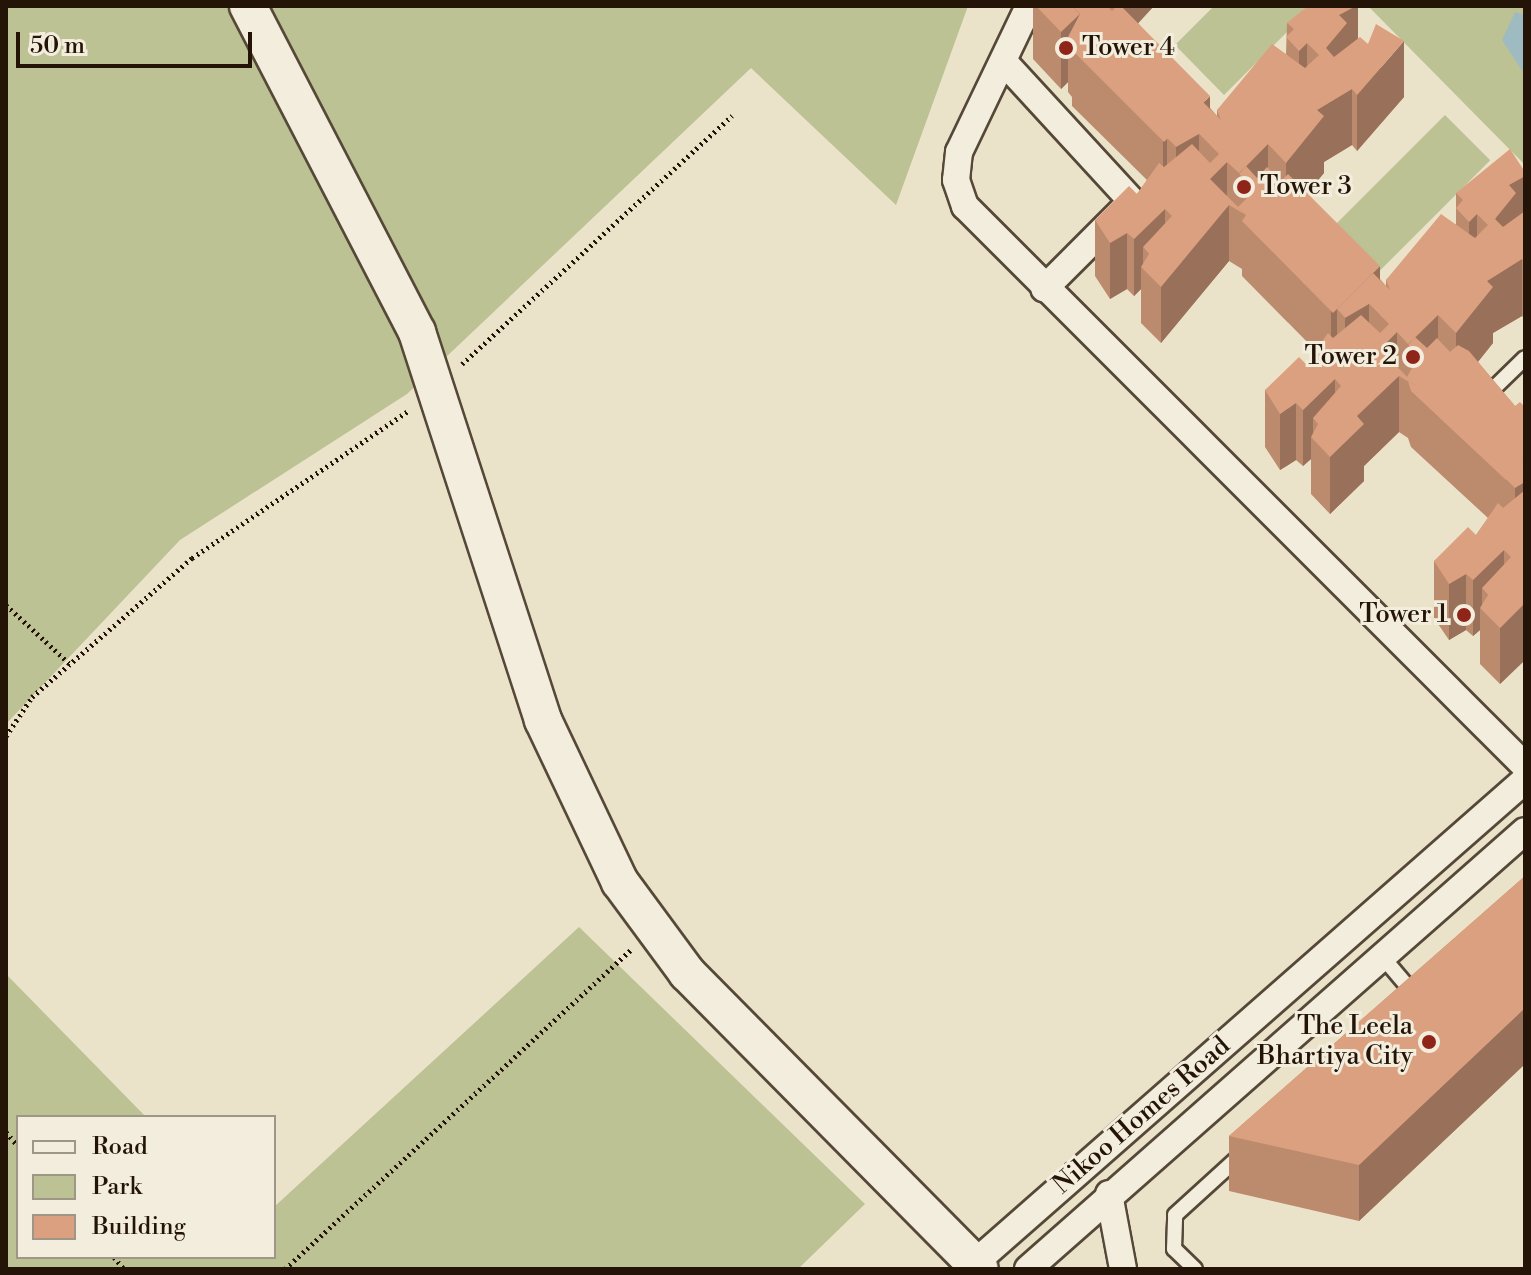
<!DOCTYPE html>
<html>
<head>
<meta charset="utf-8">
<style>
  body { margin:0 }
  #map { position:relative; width:1531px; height:1275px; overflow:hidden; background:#ebe3c9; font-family:"Libre Bodoni",serif }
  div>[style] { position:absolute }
  .green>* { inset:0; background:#bcc293; transform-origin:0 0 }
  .water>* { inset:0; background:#9ebbc1 }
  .path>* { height:5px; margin-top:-2.5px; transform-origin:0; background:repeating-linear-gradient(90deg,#241407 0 2px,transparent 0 6px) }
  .roads { filter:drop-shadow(2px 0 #564838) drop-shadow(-2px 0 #564838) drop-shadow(0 2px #564838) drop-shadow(0 -2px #564838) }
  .lane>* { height:14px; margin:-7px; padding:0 7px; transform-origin:7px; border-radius:7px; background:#f2eddc }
  .street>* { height:26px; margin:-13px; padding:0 13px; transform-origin:13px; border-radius:13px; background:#f2eddc }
  .secondary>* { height:36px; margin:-18px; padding:0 18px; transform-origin:18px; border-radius:18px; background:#f2eddc }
  .wall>* { inset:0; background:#bc8a6d }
  .shaded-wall>* { inset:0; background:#997059; transform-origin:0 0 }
  .building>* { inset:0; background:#dba07f }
  .dots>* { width:22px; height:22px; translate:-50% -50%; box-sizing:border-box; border:4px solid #f2eddc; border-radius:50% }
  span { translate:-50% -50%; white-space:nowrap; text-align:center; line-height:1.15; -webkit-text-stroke:6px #f2eddc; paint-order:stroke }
  .poi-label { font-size:26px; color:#241407 }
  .left { translate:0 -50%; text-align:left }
  .right { translate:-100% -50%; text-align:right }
  .street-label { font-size:26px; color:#241407 }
  .frame { position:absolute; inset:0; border:8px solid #241407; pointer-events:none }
  .legend { position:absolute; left:16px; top:1115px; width:260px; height:144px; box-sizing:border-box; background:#f2eddc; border:2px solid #a09687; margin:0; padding:10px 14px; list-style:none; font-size:24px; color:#241407 }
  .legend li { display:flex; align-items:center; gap:16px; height:40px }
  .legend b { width:40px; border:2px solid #a09687 }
  .scale { position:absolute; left:16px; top:32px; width:236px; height:36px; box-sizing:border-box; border:4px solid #241407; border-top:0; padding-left:10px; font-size:24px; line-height:28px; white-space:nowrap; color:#241407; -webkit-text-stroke:6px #f2eddc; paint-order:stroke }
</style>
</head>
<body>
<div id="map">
  <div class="green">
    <i style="clip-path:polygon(6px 6px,968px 6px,896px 205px,751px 68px,407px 394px,180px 540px,6px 724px)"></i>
    <i style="clip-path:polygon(1214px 6px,1313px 6px,1224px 95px,1175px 45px)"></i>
    <i style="clip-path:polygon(1368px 6px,1525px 6px,1525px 165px)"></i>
    <i style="left:1445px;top:115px;width:64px;height:170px;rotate:45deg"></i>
    <i style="clip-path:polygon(579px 927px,865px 1204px,798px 1269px,6px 1269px,6px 974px,146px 1117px,18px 1117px,18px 1257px,274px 1257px,274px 1207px)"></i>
  </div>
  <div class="water">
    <i style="clip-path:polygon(1515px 12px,1525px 15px,1525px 75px,1502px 40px)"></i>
  </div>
  <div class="path">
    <i style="left:462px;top:364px;width:367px;rotate:-42.6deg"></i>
    <i style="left:6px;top:605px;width:87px;rotate:42.7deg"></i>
    <i style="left:6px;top:736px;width:47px;rotate:-56.3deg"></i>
    <i style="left:32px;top:697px;width:212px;rotate:-41deg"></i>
    <i style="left:192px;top:558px;width:263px;rotate:-34.2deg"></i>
    <i style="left:6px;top:1132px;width:18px;rotate:49deg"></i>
    <i style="left:114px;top:1257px;width:16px;rotate:50deg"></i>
    <i style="left:285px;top:1269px;width:472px;rotate:-42.7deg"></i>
  </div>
  <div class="roads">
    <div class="lane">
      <i style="left:1494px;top:398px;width:7px;rotate:-135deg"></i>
      <i style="left:1489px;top:393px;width:50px;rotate:-44.2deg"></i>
      <i style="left:1381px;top:955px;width:51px;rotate:49.8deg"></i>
      <i style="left:1195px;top:1269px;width:29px;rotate:-136deg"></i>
      <i style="left:1174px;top:1249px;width:34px;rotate:-88deg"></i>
      <i style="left:1175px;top:1215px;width:91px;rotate:-42.3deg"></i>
    </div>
    <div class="street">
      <i style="left:1029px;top:6px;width:162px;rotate:115.6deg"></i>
      <i style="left:959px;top:152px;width:28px;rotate:96deg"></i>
      <i style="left:956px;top:180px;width:28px;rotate:71deg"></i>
      <i style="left:965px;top:206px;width:792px;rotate:45deg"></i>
      <i style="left:1004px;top:62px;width:189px;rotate:47.4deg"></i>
      <i style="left:1132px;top:201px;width:124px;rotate:135deg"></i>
      <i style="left:1109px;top:1194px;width:76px;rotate:79.4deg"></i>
      <i style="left:977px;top:1261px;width:729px;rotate:-41.27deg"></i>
      <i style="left:1028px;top:1269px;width:662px;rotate:-41.39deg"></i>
    </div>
    <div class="secondary">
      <i style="left:248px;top:6px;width:367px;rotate:62.6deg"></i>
      <i style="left:417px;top:332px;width:408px;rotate:72deg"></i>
      <i style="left:543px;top:720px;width:179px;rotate:64.6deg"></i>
      <i style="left:620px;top:882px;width:113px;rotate:53.6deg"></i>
      <i style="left:687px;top:973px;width:416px;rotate:45.3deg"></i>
    </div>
  </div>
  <div class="wall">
    <i style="clip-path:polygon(1033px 6px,1154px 6px,1138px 23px,1217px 116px,1217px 110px,1286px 54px,1287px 23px,1358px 6px,1358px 39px,1404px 97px,1357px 151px,1352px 145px,1324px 162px,1324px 173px,1307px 193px,1386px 286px,1386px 280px,1456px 224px,1456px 193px,1525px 172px,1525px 319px,1522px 316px,1493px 333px,1493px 343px,1478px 362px,1515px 406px,1525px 407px,1525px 660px,1500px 684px,1480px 664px,1480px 630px,1473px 636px,1466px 630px,1449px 640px,1434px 618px,1434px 561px,1476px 535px,1488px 518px,1411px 447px,1408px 438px,1399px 432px,1364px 466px,1364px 481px,1330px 514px,1311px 494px,1311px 459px,1303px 466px,1296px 460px,1280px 470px,1265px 447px,1265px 390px,1306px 364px,1316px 351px,1242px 276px,1242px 269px,1229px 261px,1161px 343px,1141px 323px,1141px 289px,1134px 296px,1127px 289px,1110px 299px,1095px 276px,1095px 220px,1137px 194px,1147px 180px,1072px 106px,1072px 97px,1068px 92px,1068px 82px,1061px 89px,1033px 59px)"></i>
    <i style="clip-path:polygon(1525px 876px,1525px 1064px,1359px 1221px,1229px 1191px,1229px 1136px)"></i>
  </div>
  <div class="shaded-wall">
    <i style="clip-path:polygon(1072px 6px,1100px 6px,1077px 46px,1068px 37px,1068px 82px,1061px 89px,1061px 32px)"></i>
    <i style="clip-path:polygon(1120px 6px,1154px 6px,1120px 43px)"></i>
    <i style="clip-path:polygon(1356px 6px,1358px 6px,1358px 61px,1347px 79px,1326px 48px,1339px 15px)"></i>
    <i style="clip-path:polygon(1404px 41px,1404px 97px,1357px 151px,1357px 95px)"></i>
    <i style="clip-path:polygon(1307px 43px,1307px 99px,1299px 107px,1299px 51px)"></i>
    <i style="clip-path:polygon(1352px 89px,1352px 145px,1324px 162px,1324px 173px,1286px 219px,1286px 163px,1317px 110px)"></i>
    <i style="clip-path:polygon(1210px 96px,1210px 145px,1199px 134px,1199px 190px,1176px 203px,1176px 147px,1168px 139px)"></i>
    <i style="left:1167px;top:139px;width:55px;height:4px;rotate:90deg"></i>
    <i style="clip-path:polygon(1268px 144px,1268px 200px,1250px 185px,1239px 174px)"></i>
    <i style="clip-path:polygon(1227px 162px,1227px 208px,1229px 205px,1229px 261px,1161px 343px,1161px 287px,1210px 179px)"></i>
    <i style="clip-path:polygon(1525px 176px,1525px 233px,1516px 249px,1495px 219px,1509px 185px)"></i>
    <i style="clip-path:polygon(1165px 209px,1165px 265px,1149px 254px,1143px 247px,1143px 269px,1141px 267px,1141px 289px,1134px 296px,1134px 239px)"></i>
    <i style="clip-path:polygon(1477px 214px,1477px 270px,1469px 278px,1469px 222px)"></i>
    <i style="clip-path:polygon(1127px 233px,1127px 289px,1110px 299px,1110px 243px)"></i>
    <i style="clip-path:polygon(1522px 259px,1522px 316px,1493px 333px,1493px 343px,1456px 389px,1456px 333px,1487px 281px)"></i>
    <i style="clip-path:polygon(1380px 266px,1380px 315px,1369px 304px,1369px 360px,1345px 374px,1345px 318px,1337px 309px)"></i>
    <i style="left:1337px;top:309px;width:55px;height:6px;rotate:90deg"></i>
    <i style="clip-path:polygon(1438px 315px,1438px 371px,1408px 345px)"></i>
    <i style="clip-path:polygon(1397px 332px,1397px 378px,1399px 376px,1399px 432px,1364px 466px,1364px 481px,1330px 514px,1330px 457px,1380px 349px)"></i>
    <i style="clip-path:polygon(1335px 379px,1335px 435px,1313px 418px,1313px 439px,1311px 437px,1311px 459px,1303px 466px,1303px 410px)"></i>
    <i style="clip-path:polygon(1296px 403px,1296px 460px,1280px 470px,1280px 414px)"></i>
    <i style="clip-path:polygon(1525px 461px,1525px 538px,1515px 544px,1515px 488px)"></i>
    <i style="clip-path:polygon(1504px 550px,1504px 606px,1488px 595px,1482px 588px,1482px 610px,1480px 608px,1480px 630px,1473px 636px,1473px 580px)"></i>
    <i style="clip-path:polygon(1466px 574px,1466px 630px,1449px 640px,1449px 584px)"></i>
    <i style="clip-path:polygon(1525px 603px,1525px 660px,1500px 684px,1500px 628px)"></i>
    <i style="clip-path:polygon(1525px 1008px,1525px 1064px,1359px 1221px,1359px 1165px)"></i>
  </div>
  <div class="building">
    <i style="clip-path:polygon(1036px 6px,1072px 6px,1080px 14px,1061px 32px)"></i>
    <i style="clip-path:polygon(1072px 6px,1086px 6px,1088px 7px,1089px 6px,1107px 6px,1112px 11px,1117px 6px,1121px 6px,1210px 96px,1164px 142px,1072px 50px,1077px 46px,1068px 37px,1080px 14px)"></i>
    <i style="clip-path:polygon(1308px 6px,1356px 6px,1339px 15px,1347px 23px,1326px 48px,1334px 57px,1360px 37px,1368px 44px,1376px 24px,1404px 41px,1357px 95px,1352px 89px,1317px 110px,1324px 116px,1286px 163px,1268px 144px,1239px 173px,1227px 162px,1210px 179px,1246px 215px,1229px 205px,1161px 287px,1141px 267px,1149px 254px,1143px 247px,1172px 216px,1165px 209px,1134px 239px,1127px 233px,1110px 243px,1095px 220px,1129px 186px,1137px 194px,1159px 163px,1164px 167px,1192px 144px,1210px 163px,1219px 154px,1199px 134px,1176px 147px,1167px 138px,1203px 102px,1221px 120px,1217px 110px,1272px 44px,1305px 68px,1319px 55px,1307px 43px,1299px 51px,1286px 37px,1294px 29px,1287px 23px)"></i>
    <i style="clip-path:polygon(1510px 149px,1525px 172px,1525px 176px,1509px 185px,1516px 193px,1495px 219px,1503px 227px,1525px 211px,1525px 263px,1522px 259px,1487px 281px,1493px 287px,1456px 333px,1438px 315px,1408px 344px,1397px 332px,1380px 349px,1416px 386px,1399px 376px,1357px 416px,1364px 424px,1330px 457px,1311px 437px,1318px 424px,1313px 418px,1341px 386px,1335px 379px,1303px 410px,1296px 403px,1280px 414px,1265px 390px,1299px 357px,1306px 364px,1328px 333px,1333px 338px,1361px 315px,1380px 333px,1389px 324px,1369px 304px,1345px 318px,1337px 309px,1373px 273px,1390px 290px,1386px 280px,1441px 214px,1475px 238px,1488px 225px,1477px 214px,1469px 222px,1456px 208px,1463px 200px,1456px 193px)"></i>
    <i style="clip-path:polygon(1246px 166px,1257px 178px,1267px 167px,1281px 181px,1288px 174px,1380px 266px,1333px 313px,1242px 221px,1246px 215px,1238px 207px,1248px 197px,1242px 192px,1250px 185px,1239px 174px)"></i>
    <i style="clip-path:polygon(1415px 337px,1427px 348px,1437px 338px,1450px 352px,1458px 345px,1469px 351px,1515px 406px,1520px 402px,1525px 407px,1525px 460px,1506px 480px,1411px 391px,1408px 381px,1416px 386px,1407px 377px,1419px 355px,1408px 345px)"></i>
    <i style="clip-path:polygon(1525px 460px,1525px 482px,1515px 488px,1506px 479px)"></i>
    <i style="clip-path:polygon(1525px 490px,1525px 603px,1500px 628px,1480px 608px,1488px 595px,1482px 588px,1511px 557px,1504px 550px,1473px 580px,1466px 574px,1449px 584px,1434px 561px,1468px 527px,1476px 535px,1498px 503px,1503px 508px)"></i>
    <i style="clip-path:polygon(1525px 876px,1525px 1008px,1359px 1165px,1229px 1136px)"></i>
  </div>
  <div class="dots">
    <i style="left:1066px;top:48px;background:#8f2418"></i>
    <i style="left:1244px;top:187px;background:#8f2418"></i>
    <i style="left:1413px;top:357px;background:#8f2418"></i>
    <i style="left:1464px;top:615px;background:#8f2418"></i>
    <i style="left:1429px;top:1042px;background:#8f2418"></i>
  </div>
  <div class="poi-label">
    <span class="left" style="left:1082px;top:48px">Tower 4</span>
    <span class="left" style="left:1260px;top:187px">Tower 3</span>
    <span class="right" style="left:1397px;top:357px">Tower 2</span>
    <span class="right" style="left:1448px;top:615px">Tower 1</span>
    <span class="right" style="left:1413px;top:1042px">The Leela<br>Bhartiya City</span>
  </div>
  <div class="street-label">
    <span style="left:1142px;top:1116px;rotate:-41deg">Nikoo Homes Road</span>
  </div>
  <div class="frame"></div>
  <ul class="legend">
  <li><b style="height:10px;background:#f2eddc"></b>Road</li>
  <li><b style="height:22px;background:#bcc293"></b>Park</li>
  <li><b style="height:22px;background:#dba07f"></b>Building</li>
  </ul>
  <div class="scale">50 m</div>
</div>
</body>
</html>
